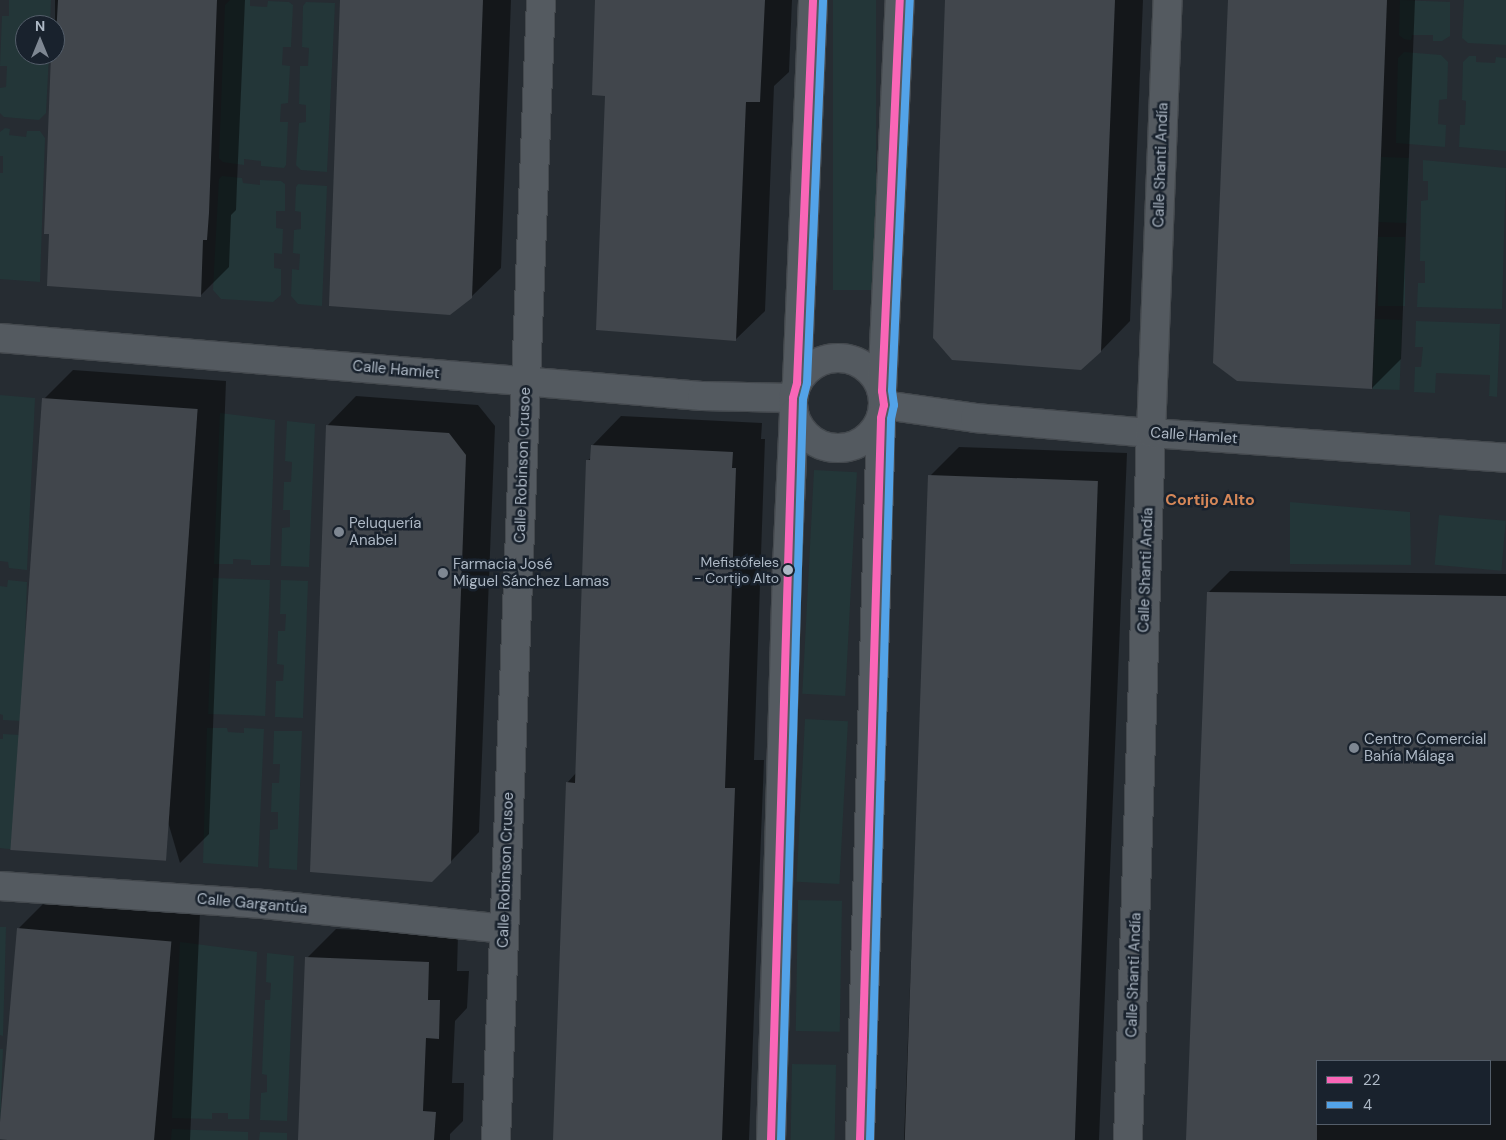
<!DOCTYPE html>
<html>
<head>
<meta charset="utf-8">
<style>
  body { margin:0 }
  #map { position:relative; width:1506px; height:1140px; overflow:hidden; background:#262c32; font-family:"DM Sans",sans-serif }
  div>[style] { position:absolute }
  .green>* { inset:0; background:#233638; transform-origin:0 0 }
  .shadow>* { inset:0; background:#0007 }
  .building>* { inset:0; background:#41464c; transform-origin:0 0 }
  .roads { filter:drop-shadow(1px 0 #44494e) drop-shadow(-1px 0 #44494e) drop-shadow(0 1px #44494e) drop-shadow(0 -1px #44494e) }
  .street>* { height:28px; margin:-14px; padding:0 14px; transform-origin:14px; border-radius:14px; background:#545a60 }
  .street>.ring { margin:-14px; padding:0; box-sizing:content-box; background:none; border:28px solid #545a60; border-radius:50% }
  .bus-1>* { height:8px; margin:-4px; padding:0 4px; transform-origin:4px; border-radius:4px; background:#fa66b7 }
  .bus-2>* { height:8px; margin:-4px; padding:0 4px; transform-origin:4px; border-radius:4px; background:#53a3e8 }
  .dots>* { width:14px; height:14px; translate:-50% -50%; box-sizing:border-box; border:2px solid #19222d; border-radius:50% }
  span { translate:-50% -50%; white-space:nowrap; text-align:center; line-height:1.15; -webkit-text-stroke:5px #19222d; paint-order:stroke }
  .bus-label { font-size:14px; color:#adb8c5 }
  .right { translate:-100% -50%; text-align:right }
  .street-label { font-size:15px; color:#adb8c5 }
  .poi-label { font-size:15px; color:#adb8c5 }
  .left { translate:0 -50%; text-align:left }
  .neighbourhood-label { font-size:16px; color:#d58758; font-weight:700 }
  .legend { position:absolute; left:1316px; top:1060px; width:175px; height:65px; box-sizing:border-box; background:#19222d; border:1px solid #545e6a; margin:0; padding:6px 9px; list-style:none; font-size:15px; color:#adb8c5 }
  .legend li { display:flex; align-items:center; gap:10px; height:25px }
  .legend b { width:25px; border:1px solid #545e6a }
  .north { position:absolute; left:15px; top:15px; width:50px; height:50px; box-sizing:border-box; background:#19222d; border:1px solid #545e6a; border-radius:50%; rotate:0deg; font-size:14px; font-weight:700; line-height:20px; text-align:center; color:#adb8c5 }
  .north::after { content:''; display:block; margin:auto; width:18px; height:22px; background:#7e8792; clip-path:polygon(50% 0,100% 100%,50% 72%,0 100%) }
</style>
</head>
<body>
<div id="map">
  <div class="green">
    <i style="clip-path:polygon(9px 0,51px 0,50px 25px,25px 25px,25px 55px,49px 55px,46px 113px,39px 120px,4px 117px,0 113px,0 88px,6px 87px,7px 66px,0 66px,2px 16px,9px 16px)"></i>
    <i style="clip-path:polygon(230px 0,250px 0,250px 6px,267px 7px,268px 1px,289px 2px,293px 5px,291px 47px,283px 47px,282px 65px,290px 66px,288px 103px,281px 104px,280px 122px,288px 122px,286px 165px,284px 168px,261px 166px,261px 161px,244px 159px,244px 165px,223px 162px,219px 158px,225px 5px)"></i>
    <i style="left:833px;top:0;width:43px;height:290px"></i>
    <i style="clip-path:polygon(1400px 0,1450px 2px,1450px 36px,1442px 41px,1433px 41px,1433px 35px,1412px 35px,1411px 40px,1404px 39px,1399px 35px)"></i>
    <i style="clip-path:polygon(1464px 0,1506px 0,1506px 45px,1468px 43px,1462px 38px)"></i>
    <i style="clip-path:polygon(306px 2px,335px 3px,327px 172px,301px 170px,296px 165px,299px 123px,306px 122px,306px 105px,299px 104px,300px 66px,308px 66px,309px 48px,302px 47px,303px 6px)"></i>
    <i style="clip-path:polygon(1404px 52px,1441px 55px,1448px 62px,1447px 99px,1439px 100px,1438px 124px,1446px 125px,1445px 147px,1396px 143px,1398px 58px)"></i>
    <i style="clip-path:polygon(1469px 56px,1476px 56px,1476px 62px,1495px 63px,1496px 57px,1506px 58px,1506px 151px,1459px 147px,1460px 125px,1465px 125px,1466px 101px,1462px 100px,1463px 62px)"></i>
    <i style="clip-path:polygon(5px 128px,10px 129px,9px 135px,26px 137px,27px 131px,40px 131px,45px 138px,40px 282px,0 279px,0 173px,3px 173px,3px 156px,0 156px,0 132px)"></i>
    <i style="left:1381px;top:157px;width:28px;height:65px;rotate:2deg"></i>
    <i style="clip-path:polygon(1423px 160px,1506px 168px,1502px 309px,1417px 307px,1418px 283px,1425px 283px,1425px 261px,1420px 261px,1421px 201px,1428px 200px,1428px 181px,1423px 181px)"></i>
    <i style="clip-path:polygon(222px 176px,242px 178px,243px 183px,260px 185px,260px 180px,281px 181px,285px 184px,285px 211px,276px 211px,276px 228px,283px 229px,282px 254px,274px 253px,274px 268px,281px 269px,281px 295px,273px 302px,221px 299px,213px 290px,219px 179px)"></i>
    <i style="clip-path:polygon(298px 184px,327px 186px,322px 306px,298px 304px,291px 296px,292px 269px,299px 270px,300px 254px,293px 253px,294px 230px,301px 229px,301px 212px,295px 211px,296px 187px)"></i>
    <i style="left:1378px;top:237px;width:27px;height:69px"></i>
    <i style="left:1375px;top:319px;width:27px;height:70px;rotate:2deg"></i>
    <i style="clip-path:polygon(1416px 321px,1500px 324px,1497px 397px,1489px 396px,1490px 375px,1436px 373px,1435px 393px,1414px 392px,1415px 367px,1421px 367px,1423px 347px,1415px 347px)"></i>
    <i style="clip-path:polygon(0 395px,35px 398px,27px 570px,9px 568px,8px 562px,0 561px)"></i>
    <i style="clip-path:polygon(220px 413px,275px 420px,270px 565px,251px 565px,251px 560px,233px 559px,233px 564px,214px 564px)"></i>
    <i style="clip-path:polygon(287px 421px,315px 424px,309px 567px,281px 566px,282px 528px,290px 527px,290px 510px,283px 510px,284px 482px,291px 482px,292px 462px,285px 461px)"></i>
    <i style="left:814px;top:470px;width:43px;height:224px;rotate:3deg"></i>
    <i style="clip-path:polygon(1290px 502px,1410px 512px,1411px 565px,1290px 564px)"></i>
    <i style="left:1439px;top:515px;width:67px;height:50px;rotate:5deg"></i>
    <i style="left:213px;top:578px;width:57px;height:136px;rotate:2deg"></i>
    <i style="clip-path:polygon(8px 580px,27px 582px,22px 721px,3px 720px,3px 715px,0 714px,0 586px,7px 587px)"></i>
    <i style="clip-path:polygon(281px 580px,308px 581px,303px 718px,275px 717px,276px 681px,283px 681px,284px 665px,277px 664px,278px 631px,285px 631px,286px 614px,280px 614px)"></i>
    <i style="left:805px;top:719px;width:43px;height:163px;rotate:3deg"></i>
    <i style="clip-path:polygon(207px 728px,227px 728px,228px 732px,244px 733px,244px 728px,264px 729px,258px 867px,203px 863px)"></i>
    <i style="clip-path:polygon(274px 731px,302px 731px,297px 870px,269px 868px,270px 830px,278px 829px,278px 812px,271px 812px,272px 783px,279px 783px,280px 764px,273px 764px)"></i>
    <i style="clip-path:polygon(3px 734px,21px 735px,18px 850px,0 848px,0 739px,3px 739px)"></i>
    <i style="left:798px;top:900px;width:44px;height:131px;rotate:1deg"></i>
    <i style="clip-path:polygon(0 927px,6px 927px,3px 1036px,0 1035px)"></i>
    <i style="clip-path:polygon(180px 942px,257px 952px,249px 1119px,228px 1119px,228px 1113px,212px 1113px,212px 1119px,172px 1118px)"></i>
    <i style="clip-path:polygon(267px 953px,294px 956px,287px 1121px,260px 1120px,261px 1093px,267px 1092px,267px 1075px,262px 1074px,265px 1000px,270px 1000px,271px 983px,266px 982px)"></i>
    <i style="clip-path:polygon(0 1049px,3px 1049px,0 1125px)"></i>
    <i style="left:792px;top:1064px;width:44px;height:76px;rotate:1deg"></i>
    <i style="clip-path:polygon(172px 1129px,248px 1132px,248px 1140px,171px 1140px)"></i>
    <i style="clip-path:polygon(260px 1132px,287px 1133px,287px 1140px,259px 1140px)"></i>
  </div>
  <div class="shadow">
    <i style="clip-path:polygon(55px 0,245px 0,237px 183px,236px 210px,231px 215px,229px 267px,200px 296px,52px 55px,55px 55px)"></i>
    <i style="clip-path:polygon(342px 0,511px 0,501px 268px,471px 297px)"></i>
    <i style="clip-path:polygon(597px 0,792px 0,789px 72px,774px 86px,765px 311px,735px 340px,607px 95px)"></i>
    <i style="clip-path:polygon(947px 0,1143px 0,1130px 321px,1101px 351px)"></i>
    <i style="clip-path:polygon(1229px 0,1415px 0,1401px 359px,1372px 388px)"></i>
    <i style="clip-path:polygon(73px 370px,226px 381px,209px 834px,180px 863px,44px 399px)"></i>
    <i style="clip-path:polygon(356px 396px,478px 405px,495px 426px,479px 832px,432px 881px,327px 426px)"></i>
    <i style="clip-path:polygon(621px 416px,762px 423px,761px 439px,765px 439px,754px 760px,764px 760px,749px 1140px,554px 1140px,567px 783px,576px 773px,587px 461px,592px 457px,592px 446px)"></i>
    <i style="clip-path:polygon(959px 447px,1127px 453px,1099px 1140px,904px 1140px,930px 476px)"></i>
    <i style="clip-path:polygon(evenodd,1230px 571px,1506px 574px,1506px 1140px,1187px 1140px,1208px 593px,1230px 571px,1317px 1061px,1490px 1061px,1490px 1124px,1317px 1124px,1317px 1061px)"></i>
    <i style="clip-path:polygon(47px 900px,200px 912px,190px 1140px,9px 1140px,18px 929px)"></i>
    <i style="clip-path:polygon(336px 929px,458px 934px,457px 971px,469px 971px,467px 1008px,455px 1021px,452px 1083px,464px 1083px,463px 1121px,450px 1134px,450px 1140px,300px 1140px,307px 958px)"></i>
  </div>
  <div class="building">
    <i style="clip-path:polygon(58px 0,217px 0,209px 213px,207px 240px,203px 240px,201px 297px,47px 286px,49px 234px,44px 234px,51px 55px,55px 55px)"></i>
    <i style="clip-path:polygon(340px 0,483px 0,472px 298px,450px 315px,329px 306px)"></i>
    <i style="clip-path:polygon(595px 0,765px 0,760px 102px,746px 102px,736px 341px,596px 330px,605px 96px,592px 95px)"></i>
    <i style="clip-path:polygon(945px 0,1115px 0,1101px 352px,1081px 370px,952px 360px,933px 338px)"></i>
    <i style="clip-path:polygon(1228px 0,1387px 0,1372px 389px,1237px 381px,1213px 363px)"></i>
    <i style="left:42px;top:398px;width:156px;height:453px;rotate:4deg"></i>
    <i style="clip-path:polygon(326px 425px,449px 433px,466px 455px,451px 863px,432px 882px,310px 872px)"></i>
    <i style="clip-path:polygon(591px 445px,733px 452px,732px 468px,736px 468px,725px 788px,735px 788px,722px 1140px,553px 1140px,566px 782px,575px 783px,586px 460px,590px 460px)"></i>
    <i style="left:928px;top:475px;width:170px;height:666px;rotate:2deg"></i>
    <i style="clip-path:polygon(1207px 592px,1506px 596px,1506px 1061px,1317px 1061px,1317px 1140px,1186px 1140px)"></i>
    <i style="left:17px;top:928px;width:155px;height:212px;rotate:5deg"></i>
    <i style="clip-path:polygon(305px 957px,429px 962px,428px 1000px,440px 1000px,439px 1039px,426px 1038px,423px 1111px,436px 1112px,434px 1140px,298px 1140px)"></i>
  </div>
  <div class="roads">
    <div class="street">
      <i style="left:0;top:338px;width:704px;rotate:4.72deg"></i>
      <i style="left:702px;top:396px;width:91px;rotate:1.3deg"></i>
      <i class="ring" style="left:793px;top:358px;width:62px;height:62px"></i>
      <i style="left:797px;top:383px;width:383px;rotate:-87.6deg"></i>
      <i style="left:882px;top:391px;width:391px;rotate:-87.4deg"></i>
      <i style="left:884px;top:405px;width:92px;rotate:8.1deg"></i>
      <i style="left:975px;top:418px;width:177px;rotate:4.9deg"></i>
      <i style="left:1151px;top:433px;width:356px;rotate:4deg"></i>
      <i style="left:0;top:886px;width:264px;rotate:3.9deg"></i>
      <i style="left:263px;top:904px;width:242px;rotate:5.9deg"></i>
      <i style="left:496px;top:1140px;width:1141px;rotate:-87.74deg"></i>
      <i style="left:771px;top:1140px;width:572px;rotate:-88.4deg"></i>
      <i style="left:787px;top:568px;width:155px;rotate:-87.4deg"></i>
      <i style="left:860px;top:1140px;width:722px;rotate:-88.33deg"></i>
      <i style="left:1128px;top:1140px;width:707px;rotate:-88.14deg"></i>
      <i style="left:1151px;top:433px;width:433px;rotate:-87.8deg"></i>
    </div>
  </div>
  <div class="bus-1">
    <i style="left:771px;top:1140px;width:742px;rotate:-88.3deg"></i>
    <i style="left:793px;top:398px;width:16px;rotate:-75deg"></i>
    <i style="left:797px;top:383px;width:383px;rotate:-87.6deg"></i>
    <i style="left:860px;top:1140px;width:722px;rotate:-88.33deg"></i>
    <i style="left:881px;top:418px;width:13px;rotate:-77deg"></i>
    <i style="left:884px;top:405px;width:14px;rotate:-98deg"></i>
    <i style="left:882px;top:391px;width:391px;rotate:-87.4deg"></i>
  </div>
  <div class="bus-2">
    <i style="left:781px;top:1140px;width:741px;rotate:-88.3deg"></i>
    <i style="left:803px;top:399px;width:16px;rotate:-76deg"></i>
    <i style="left:807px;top:383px;width:383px;rotate:-87.6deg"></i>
    <i style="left:870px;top:1140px;width:721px;rotate:-88.33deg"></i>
    <i style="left:891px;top:419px;width:14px;rotate:-78deg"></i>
    <i style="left:894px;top:405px;width:15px;rotate:-98deg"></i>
    <i style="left:892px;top:390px;width:390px;rotate:-87.4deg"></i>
  </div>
  <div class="dots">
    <i style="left:339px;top:532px;background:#7e8792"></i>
    <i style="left:788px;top:570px;background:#adb8c5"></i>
    <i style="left:443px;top:573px;background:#7e8792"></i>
    <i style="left:1354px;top:748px;background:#7e8792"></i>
  </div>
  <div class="bus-label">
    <span class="right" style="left:779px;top:570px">Mefistófeles<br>- Cortijo Alto</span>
  </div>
  <div class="street-label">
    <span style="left:1161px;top:165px;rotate:-88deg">Calle Shanti Andía</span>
    <span style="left:396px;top:370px;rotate:5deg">Calle Hamlet</span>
    <span style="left:1194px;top:436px;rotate:4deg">Calle Hamlet</span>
    <span style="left:523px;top:465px;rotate:-88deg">Calle Robinson Crusoe</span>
    <span style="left:1146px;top:570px;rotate:-88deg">Calle Shanti Andía</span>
    <span style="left:506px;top:870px;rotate:-88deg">Calle Robinson Crusoe</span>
    <span style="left:252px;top:904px;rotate:5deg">Calle Gargantúa</span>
    <span style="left:1134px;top:975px;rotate:-88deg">Calle Shanti Andía</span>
  </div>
  <div class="poi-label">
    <span class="left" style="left:349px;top:532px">Peluquería<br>Anabel</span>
    <span class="left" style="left:453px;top:573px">Farmacia José<br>Miguel Sánchez Lamas</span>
    <span class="left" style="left:1364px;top:748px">Centro Comercial<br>Bahía Málaga</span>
  </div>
  <div class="neighbourhood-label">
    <span style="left:1210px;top:500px">Cortijo Alto</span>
  </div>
  <ul class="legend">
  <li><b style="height:6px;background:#fa66b7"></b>22</li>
  <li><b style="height:6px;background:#53a3e8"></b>4</li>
  </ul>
  <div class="north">N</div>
</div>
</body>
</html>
